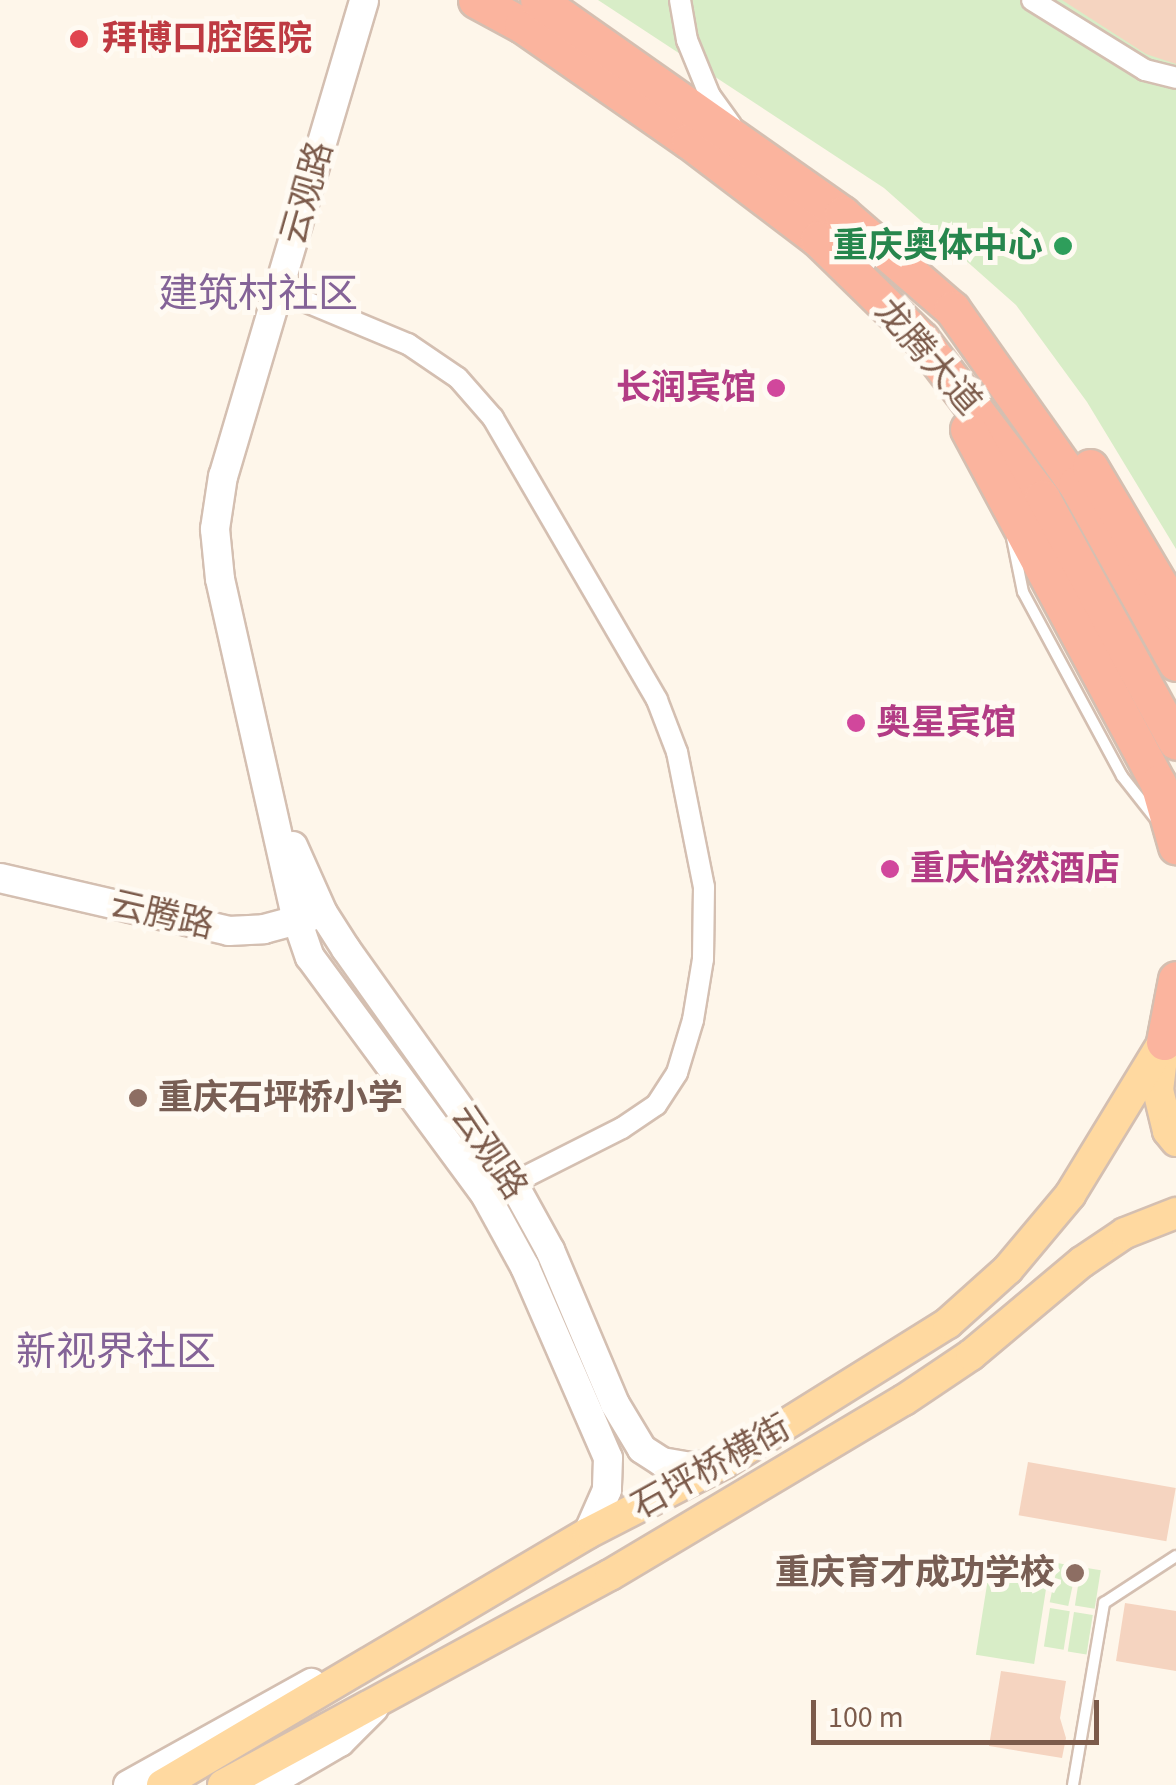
<!DOCTYPE html>
<html>
<head>
<meta charset="utf-8">
<style>
  body { margin:0 }
  #map { position:relative; width:1176px; height:1785px; overflow:hidden; background:#fef6ea; font-family:"Source Sans 3","Noto Sans SC",sans-serif }
  div>[style] { position:absolute }
  .green>* { inset:0; background:#d8edc7; transform-origin:0 0 }
  .building>* { inset:0; background:#f5d4c0; transform-origin:0 0 }
  .roads { filter:drop-shadow(2px 0 #d4bfb1) drop-shadow(-2px 0 #d4bfb1) drop-shadow(0 2px #d4bfb1) drop-shadow(0 -2px #d4bfb1) }
  .lane>* { height:10px; margin:-5px; padding:0 5px; transform-origin:5px; border-radius:5px; background:#fff }
  .street>* { height:20px; margin:-10px; padding:0 10px; transform-origin:10px; border-radius:10px; background:#fff }
  .secondary>* { height:28px; margin:-14px; padding:0 14px; transform-origin:14px; border-radius:14px; background:#fff }
  .primary>* { height:30px; margin:-15px; padding:0 15px; transform-origin:15px; border-radius:15px; background:#ffd9a0 }
  .highway>* { height:35px; margin:-17.5px; padding:0 17.5px; transform-origin:17.5px; border-radius:17.5px; background:#fbb49e }
  .dots>* { width:28px; height:28px; translate:-50% -50%; box-sizing:border-box; border:5px solid #fffaf2; border-radius:50% }
  span { translate:-50% -50%; white-space:nowrap; text-align:center; line-height:1.15; -webkit-text-stroke:10px #fffaf2; paint-order:stroke }
  .health-label { font-size:35px; color:#be3a42; font-weight:700 }
  .left { translate:0 -50%; text-align:left }
  .street-label { font-size:35px; color:#7c5b4b }
  .leisure-label { font-size:35px; color:#27864d; font-weight:700 }
  .right { translate:-100% -50%; text-align:right }
  .hotel-label { font-size:35px; color:#b23c85; font-weight:700 }
  .education-label { font-size:35px; color:#785e54; font-weight:700 }
  .quarter-label { font-size:40px; color:#846397 }
  .scale { position:absolute; left:811px; top:1700px; width:288px; height:45px; box-sizing:border-box; border:5px solid #7c5b4b; border-top:0; padding-left:12px; font-size:30px; line-height:35px; white-space:nowrap; color:#7c5b4b; -webkit-text-stroke:8px #fffaf2; paint-order:stroke }
</style>
</head>
<body>
<div id="map">
  <div class="green">
    <i style="clip-path:polygon(598px 0,1176px 0,1176px 549px,1087px 402px,1016px 305px,884px 188px)"></i>
    <i style="left:992px;top:1553px;width:59px;height:103px;rotate:9deg"></i>
    <i style="left:1058px;top:1563px;width:19px;height:40px;rotate:12deg"></i>
    <i style="left:1081px;top:1567px;width:20px;height:39px;rotate:9deg"></i>
    <i style="left:1050px;top:1608px;width:20px;height:39px;rotate:9deg"></i>
    <i style="left:1074px;top:1612px;width:19px;height:40px;rotate:9deg"></i>
  </div>
  <div class="building">
    <i style="clip-path:polygon(1062px 0,1176px 0,1176px 64px,1146px 54px)"></i>
    <i style="left:1028px;top:1462px;width:150px;height:54px;rotate:10deg"></i>
    <i style="clip-path:polygon(1125px 1603px,1176px 1611px,1176px 1671px,1116px 1661px)"></i>
    <i style="clip-path:polygon(1001px 1671px,1066px 1681px,1060px 1718px,1066px 1738px,1062px 1758px,989px 1746px)"></i>
  </div>
  <div class="roads">
    <div class="lane">
      <i style="left:1012px;top:538px;width:55px;rotate:78.5deg"></i>
      <i style="left:1023px;top:592px;width:209px;rotate:61.7deg"></i>
      <i style="left:1122px;top:776px;width:53px;rotate:51.8deg"></i>
      <i style="left:1073px;top:1785px;width:185px;rotate:-80.3deg"></i>
      <i style="left:1104px;top:1603px;width:86px;rotate:-33.1deg"></i>
    </div>
    <div class="street">
      <i style="left:680px;top:0;width:41px;rotate:80.1deg"></i>
      <i style="left:687px;top:40px;width:61px;rotate:67.7deg"></i>
      <i style="left:710px;top:96px;width:36px;rotate:54deg"></i>
      <i style="left:1032px;top:0;width:133px;rotate:31.8deg"></i>
      <i style="left:1145px;top:70px;width:32px;rotate:14deg"></i>
      <i style="left:278px;top:290px;width:141px;rotate:22.6deg"></i>
      <i style="left:408px;top:344px;width:60px;rotate:34.2deg"></i>
      <i style="left:458px;top:378px;width:53px;rotate:48.8deg"></i>
      <i style="left:493px;top:418px;width:326px;rotate:59.8deg"></i>
      <i style="left:657px;top:700px;width:56px;rotate:69deg"></i>
      <i style="left:677px;top:752px;width:138px;rotate:78.7deg"></i>
      <i style="left:704px;top:887px;width:72px;rotate:90.8deg"></i>
      <i style="left:703px;top:959px;width:62px;rotate:99.3deg"></i>
      <i style="left:693px;top:1020px;width:55px;rotate:106.8deg"></i>
      <i style="left:677px;top:1073px;width:38px;rotate:123deg"></i>
      <i style="left:656px;top:1105px;width:41px;rotate:145.9deg"></i>
      <i style="left:622px;top:1128px;width:122px;rotate:153.2deg"></i>
    </div>
    <div class="secondary">
      <i style="left:364px;top:1px;width:495px;rotate:106.5deg"></i>
      <i style="left:223px;top:476px;width:54px;rotate:98.6deg"></i>
      <i style="left:215px;top:529px;width:50px;rotate:84.3deg"></i>
      <i style="left:220px;top:579px;width:350px;rotate:77.3deg"></i>
      <i style="left:297px;top:920px;width:39px;rotate:71deg"></i>
      <i style="left:310px;top:957px;width:297px;rotate:53.6deg"></i>
      <i style="left:486px;top:1196px;width:81px;rotate:61.2deg"></i>
      <i style="left:525px;top:1267px;width:208px;rotate:66.5deg"></i>
      <i style="left:608px;top:1458px;width:32px;rotate:92deg"></i>
      <i style="left:607px;top:1490px;width:47px;rotate:113.8deg"></i>
      <i style="left:293px;top:846px;width:73px;rotate:65.9deg"></i>
      <i style="left:323px;top:913px;width:43px;rotate:57.4deg"></i>
      <i style="left:346px;top:949px;width:287px;rotate:54.5deg"></i>
      <i style="left:513px;top:1183px;width:77px;rotate:61.1deg"></i>
      <i style="left:550px;top:1250px;width:167px;rotate:67.1deg"></i>
      <i style="left:615px;top:1404px;width:52px;rotate:59deg"></i>
      <i style="left:642px;top:1449px;width:24px;rotate:33deg"></i>
      <i style="left:662px;top:1462px;width:28px;rotate:10deg"></i>
      <i style="left:690px;top:1467px;width:29px;rotate:-6deg"></i>
      <i style="left:0;top:878px;width:235px;rotate:13deg"></i>
      <i style="left:229px;top:931px;width:35px;rotate:-3deg"></i>
      <i style="left:264px;top:929px;width:50px;rotate:-15.2deg"></i>
      <i style="left:128px;top:1785px;width:210px;rotate:-29.1deg"></i>
      <i style="left:266px;top:1785px;width:86px;rotate:-30.2deg"></i>
      <i style="left:340px;top:1742px;width:48px;rotate:-45deg"></i>
    </div>
    <div class="primary">
      <i style="left:1163px;top:1050px;width:40px;rotate:97.1deg"></i>
      <i style="left:1158px;top:1090px;width:42px;rotate:76.3deg"></i>
      <i style="left:1168px;top:1131px;width:13px;rotate:51deg"></i>
      <i style="left:162px;top:1785px;width:495px;rotate:-30.6deg"></i>
      <i style="left:588px;top:1533px;width:153px;rotate:-27.2deg"></i>
      <i style="left:724px;top:1463px;width:264px;rotate:-32deg"></i>
      <i style="left:948px;top:1323px;width:81px;rotate:-42deg"></i>
      <i style="left:1008px;top:1269px;width:97px;rotate:-50deg"></i>
      <i style="left:1070px;top:1195px;width:202px;rotate:-58.6deg"></i>
      <i style="left:223px;top:1785px;width:440px;rotate:-28.5deg"></i>
      <i style="left:610px;top:1575px;width:342px;rotate:-30.8deg"></i>
      <i style="left:904px;top:1400px;width:81px;rotate:-33.9deg"></i>
      <i style="left:971px;top:1355px;width:145px;rotate:-40deg"></i>
      <i style="left:1082px;top:1262px;width:52px;rotate:-34deg"></i>
      <i style="left:1125px;top:1233px;width:55px;rotate:-21.4deg"></i>
    </div>
    <div class="highway">
      <i style="left:476px;top:0;width:52px;rotate:28.5deg"></i>
      <i style="left:522px;top:25px;width:203px;rotate:34.8deg"></i>
      <i style="left:689px;top:141px;width:162px;rotate:37.2deg"></i>
      <i style="left:818px;top:239px;width:144px;rotate:44.2deg"></i>
      <i style="left:921px;top:339px;width:200px;rotate:52.7deg"></i>
      <i style="left:1042px;top:498px;width:278px;rotate:61.2deg"></i>
      <i style="left:538px;top:0;width:372px;rotate:35.1deg"></i>
      <i style="left:842px;top:214px;width:145px;rotate:40.8deg"></i>
      <i style="left:952px;top:309px;width:214px;rotate:54.7deg"></i>
      <i style="left:1076px;top:484px;width:205px;rotate:60.8deg"></i>
      <i style="left:968px;top:429px;width:402px;rotate:61.8deg"></i>
      <i style="left:1158px;top:783px;width:66px;rotate:74.1deg"></i>
      <i style="left:1090px;top:467px;width:169px;rotate:59.3deg"></i>
      <i style="left:1164px;top:1042px;width:64px;rotate:-79.2deg"></i>
    </div>
  </div>
  <div class="dots">
    <i style="left:79px;top:39px;background:#e0444e"></i>
    <i style="left:1063px;top:246px;background:#2e9e5b"></i>
    <i style="left:776px;top:388px;background:#d1479c"></i>
    <i style="left:856px;top:723px;background:#d1479c"></i>
    <i style="left:890px;top:869px;background:#d1479c"></i>
    <i style="left:138px;top:1098px;background:#8d6e63"></i>
    <i style="left:1075px;top:1573px;background:#8d6e63"></i>
  </div>
  <div class="health-label">
    <span class="left" style="left:102px;top:39px">拜博口腔医院</span>
  </div>
  <div class="street-label">
    <span style="left:307px;top:193px;rotate:-74deg">云观路</span>
    <span style="left:928px;top:357px;rotate:49deg">龙腾大道</span>
    <span style="left:162px;top:915px;rotate:13deg">云腾路</span>
    <span style="left:489px;top:1152px;rotate:56deg">云观路</span>
    <span style="left:711px;top:1467px;rotate:-29deg">石坪桥横街</span>
  </div>
  <div class="leisure-label">
    <span class="right" style="left:1043px;top:246px">重庆奥体中心</span>
  </div>
  <div class="hotel-label">
    <span class="right" style="left:756px;top:388px">长润宾馆</span>
    <span class="left" style="left:876px;top:723px">奥星宾馆</span>
    <span class="left" style="left:910px;top:869px">重庆怡然酒店</span>
  </div>
  <div class="education-label">
    <span class="left" style="left:158px;top:1098px">重庆石坪桥小学</span>
    <span class="right" style="left:1055px;top:1573px">重庆育才成功学校</span>
  </div>
  <div class="quarter-label">
    <span style="left:258px;top:295px">建筑村社区</span>
    <span style="left:116px;top:1353px">新视界社区</span>
  </div>
  <div class="scale">100 m</div>
</div>
</body>
</html>
